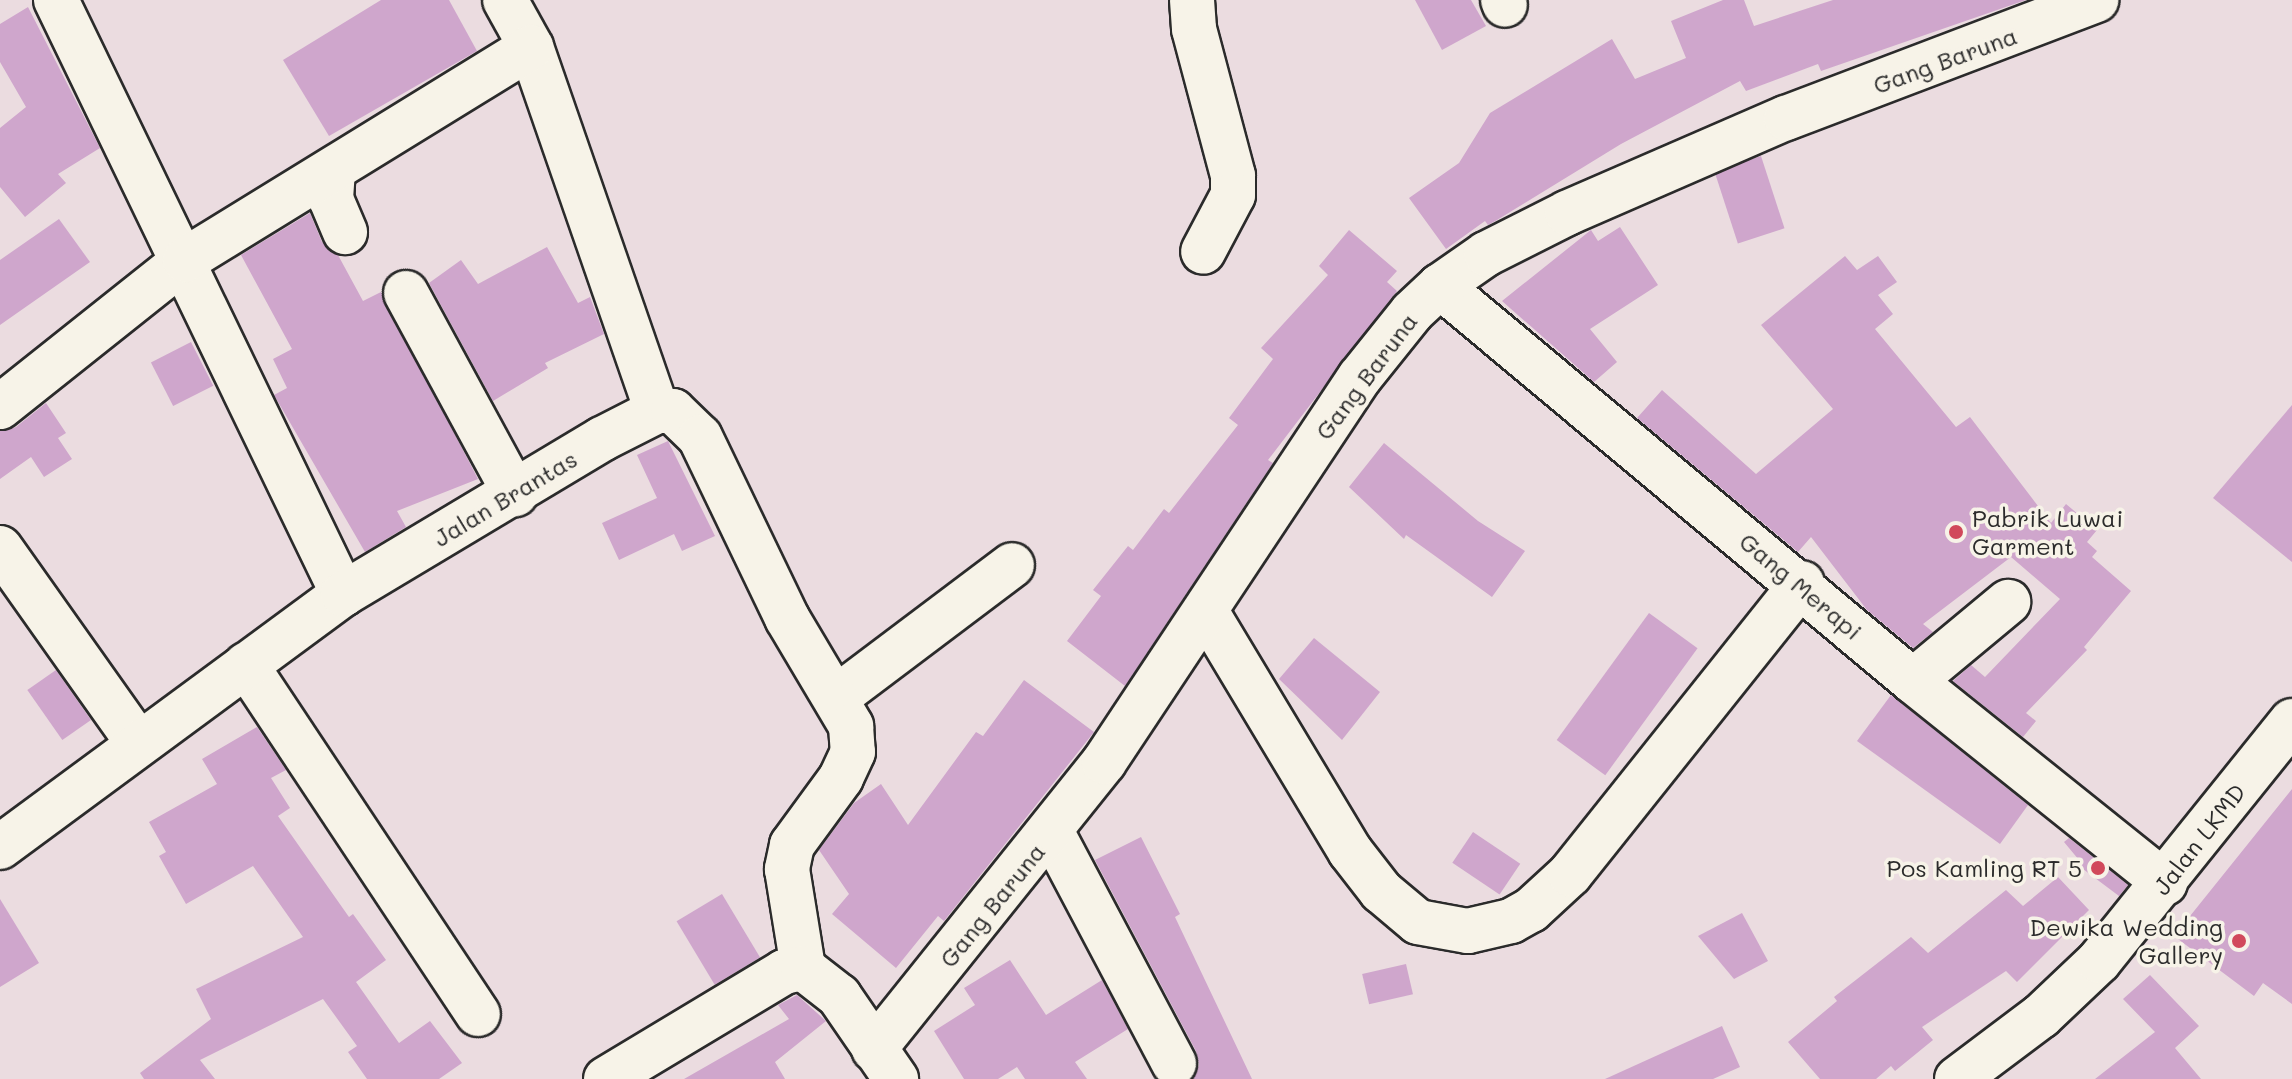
<!DOCTYPE html>
<html>
<head>
<meta charset="utf-8">
<style>
  body { margin:0 }
  #map { position:relative; width:2292px; height:1079px; overflow:hidden; background:#ebdce0; font-family:Mali,sans-serif }
  div>[style] { position:absolute }
  .building>* { inset:0; background:#cfa6cc; transform-origin:0 0 }
  .roads { filter:drop-shadow(2px 0 #2b2b2b) drop-shadow(-2px 0 #2b2b2b) drop-shadow(0 2px #2b2b2b) drop-shadow(0 -2px #2b2b2b) }
  .minor>* { height:44px; margin:-22px; padding:0 22px; transform-origin:22px; border-radius:22px; background:#f7f3e8 }
  .dots>* { width:22px; height:22px; translate:-50% -50%; box-sizing:border-box; border:4px solid #f7f3e8; border-radius:50% }
  span { translate:-50% -50%; white-space:nowrap; text-align:center; line-height:1.15; -webkit-text-stroke:7px #f7f3e8; paint-order:stroke }
  .street-label { font-size:24px; color:#2b2b2b }
  .poi-label { font-size:24px; color:#2b2b2b }
  .left { translate:0 -50%; text-align:left }
  .right { translate:-100% -50%; text-align:right }
</style>
</head>
<body>
<div id="map">
  <div class="building">
    <i style="clip-path:polygon(381px 0,449px 0,477px 51px,329px 136px,283px 60px)"></i>
    <i style="clip-path:polygon(1415px 0,1471px 0,1486px 26px,1442px 50px)"></i>
    <i style="clip-path:polygon(1723px 0,1744px 0,1754px 26px,1833px 0,2026px 0,1821px 71px,1818px 64px,1746px 91px,1740px 81px,1621px 144px,1497px 220px,1488px 225px,1485px 221px,1446px 249px,1409px 198px,1459px 163px,1490px 113px,1612px 39px,1635px 79px,1686px 58px,1671px 21px)"></i>
    <i style="clip-path:polygon(28px 7px,100px 148px,58px 174px,66px 183px,25px 217px,0 187px,0 128px,26px 107px,0 62px,0 24px)"></i>
    <i style="left:1761px;top:156px;width:76px;height:49px;rotate:72deg"></i>
    <i style="clip-path:polygon(310px 213px,322px 242px,338px 255px,363px 301px,381px 292px,478px 479px,397px 511px,406px 527px,365px 552px,274px 395px,287px 388px,273px 359px,292px 349px,241px 255px)"></i>
    <i style="clip-path:polygon(59px 219px,90px 262px,0 325px,0 260px)"></i>
    <i style="clip-path:polygon(1620px 227px,1658px 285px,1590px 329px,1617px 362px,1594px 382px,1502px 301px,1591px 230px,1598px 241px)"></i>
    <i style="clip-path:polygon(1349px 230px,1397px 271px,1387px 282px,1397px 291px,1268px 460px,1273px 463px,1125px 686px,1067px 641px,1101px 596px,1093px 590px,1128px 546px,1133px 550px,1164px 509px,1169px 513px,1238px 425px,1229px 418px,1273px 359px,1261px 348px,1328px 275px,1319px 266px)"></i>
    <i style="clip-path:polygon(547px 247px,578px 303px,590px 297px,604px 334px,545px 363px,548px 368px,493px 401px,429px 283px,461px 260px,478px 284px)"></i>
    <i style="clip-path:polygon(1845px 256px,1857px 270px,1878px 256px,1897px 282px,1878px 295px,1893px 314px,1875px 329px,1956px 427px,1970px 417px,2051px 523px,2066px 504px,2097px 530px,2087px 542px,2097px 551px,2092px 557px,2131px 591px,2084px 647px,2087px 650px,2026px 713px,2036px 721px,2023px 737px,1953px 681px,1971px 665px,1985px 677px,2060px 599px,2011px 557px,1923px 624px,1933px 632px,1913px 648px,1867px 610px,1811px 537px,1798px 552px,1637px 418px,1662px 390px,1756px 474px,1833px 409px,1761px 325px)"></i>
    <i style="left:191px;top:342px;width:49px;height:45px;rotate:63deg"></i>
    <i style="clip-path:polygon(46px 403px,66px 433px,58px 438px,72px 459px,44px 477px,31px 457px,0 479px,0 431px,16px 427px)"></i>
    <i style="clip-path:polygon(2292px 405px,2292px 562px,2213px 498px)"></i>
    <i style="clip-path:polygon(668px 441px,715px 536px,682px 551px,674px 534px,619px 560px,602px 523px,657px 498px,637px 455px)"></i>
    <i style="clip-path:polygon(1384px 443px,1478px 521px,1525px 551px,1492px 597px,1406px 535px,1404px 539px,1349px 487px)"></i>
    <i style="left:1649px;top:613px;width:60px;height:157px;rotate:36deg"></i>
    <i style="clip-path:polygon(1314px 638px,1380px 692px,1342px 740px,1279px 679px)"></i>
    <i style="left:56px;top:670px;width:61px;height:35px;rotate:55deg"></i>
    <i style="clip-path:polygon(1024px 680px,1094px 732px,944px 921px,938px 916px,896px 968px,832px 914px,849px 894px,819px 850px,854px 803px,881px 784px,908px 825px,976px 732px,983px 736px)"></i>
    <i style="clip-path:polygon(1891px 695px,2028px 805px,2000px 844px,1857px 741px)"></i>
    <i style="clip-path:polygon(257px 727px,286px 770px,271px 778px,290px 808px,278px 816px,349px 917px,353px 914px,386px 960px,356px 982px,399px 1043px,430px 1021px,462px 1063px,439px 1079px,367px 1079px,348px 1052px,357px 1046px,323px 999px,200px 1060px,215px 1079px,144px 1079px,140px 1073px,211px 1019px,196px 989px,303px 937px,253px 866px,186px 904px,159px 856px,166px 852px,149px 822px,217px 784px,202px 759px)"></i>
    <i style="clip-path:polygon(2292px 789px,2292px 1004px,2263px 983px,2254px 996px,2174px 936px)"></i>
    <i style="left:1473px;top:832px;width:57px;height:37px;rotate:34deg"></i>
    <i style="clip-path:polygon(1141px 837px,1180px 914px,1175px 917px,1252px 1079px,1192px 1079px,1199px 1065px,1196px 1051px,1095px 860px)"></i>
    <i style="clip-path:polygon(2069px 838px,2128px 885px,2119px 896px,2075px 863px,2079px 860px,2064px 842px)"></i>
    <i style="clip-path:polygon(2058px 877px,2089px 910px,2017px 982px,2006px 971px,1922px 1027px,1933px 1040px,1895px 1071px,1891px 1066px,1876px 1079px,1820px 1079px,1788px 1042px,1837px 1001px,1834px 997px,1911px 937px,1928px 953px,2006px 890px,2023px 906px)"></i>
    <i style="left:722px;top:894px;width:74px;height:53px;rotate:59deg"></i>
    <i style="clip-path:polygon(0 899px,39px 963px,0 987px)"></i>
    <i style="clip-path:polygon(1742px 913px,1768px 961px,1734px 979px,1698px 936px)"></i>
    <i style="clip-path:polygon(1010px 960px,1046px 1015px,1102px 980px,1128px 1029px,1075px 1062px,1087px 1079px,1025px 1079px,1017px 1067px,998px 1079px,964px 1079px,934px 1031px,975px 1005px,964px 988px)"></i>
    <i style="left:1406px;top:964px;width:31px;height:45px;rotate:77deg"></i>
    <i style="clip-path:polygon(2150px 975px,2199px 1026px,2175px 1048px,2201px 1079px,2095px 1079px,2155px 1032px,2123px 999px)"></i>
    <i style="clip-path:polygon(797px 995px,826px 1021px,775px 1062px,785px 1079px,684px 1079px,789px 1019px,778px 1005px)"></i>
    <i style="clip-path:polygon(1722px 1026px,1740px 1067px,1713px 1079px,1605px 1079px)"></i>
  </div>
  <div class="roads">
    <div class="minor">
      <i style="left:56px;top:0;width:660px;rotate:64.21deg"></i>
      <i style="left:505px;top:0;width:54px;rotate:61deg"></i>
      <i style="left:531px;top:47px;width:385px;rotate:70.9deg"></i>
      <i style="left:1192px;top:0;width:29px;rotate:86deg"></i>
      <i style="left:1194px;top:29px;width:152px;rotate:75.1deg"></i>
      <i style="left:1233px;top:176px;width:19px;rotate:90deg"></i>
      <i style="left:1233px;top:195px;width:64px;rotate:117.8deg"></i>
      <i style="left:1503px;top:0;width:5px;rotate:68deg"></i>
      <i style="left:333px;top:170px;width:29px;rotate:94deg"></i>
      <i style="left:331px;top:199px;width:36px;rotate:67deg"></i>
      <i style="left:1440px;top:286px;width:616px;rotate:39.87deg"></i>
      <i style="left:1913px;top:681px;width:323px;rotate:38.7deg"></i>
      <i style="left:406px;top:293px;width:229px;rotate:61.5deg"></i>
      <i style="left:0;top:407px;width:236px;rotate:-38.5deg"></i>
      <i style="left:185px;top:260px;width:406px;rotate:-31.6deg"></i>
      <i style="left:0;top:548px;width:239px;rotate:54.7deg"></i>
      <i style="left:1207px;top:613px;width:278px;rotate:59deg"></i>
      <i style="left:1350px;top:851px;width:51px;rotate:52.2deg"></i>
      <i style="left:1381px;top:891px;width:48px;rotate:40deg"></i>
      <i style="left:1418px;top:922px;width:51px;rotate:10.2deg"></i>
      <i style="left:1468px;top:931px;width:44px;rotate:-13.1deg"></i>
      <i style="left:1511px;top:921px;width:23px;rotate:-29deg"></i>
      <i style="left:1531px;top:910px;width:53px;rotate:-42.7deg"></i>
      <i style="left:1570px;top:874px;width:372px;rotate:-51.4deg"></i>
      <i style="left:246px;top:665px;width:419px;rotate:56.4deg"></i>
      <i style="left:1913px;top:681px;width:124px;rotate:-39.7deg"></i>
      <i style="left:837px;top:697px;width:219px;rotate:-37deg"></i>
      <i style="left:1051px;top:831px;width:263px;rotate:62.1deg"></i>
      <i style="left:0;top:847px;width:426px;rotate:-36.4deg"></i>
      <i style="left:343px;top:594px;width:302px;rotate:-30.9deg"></i>
      <i style="left:602px;top:439px;width:62px;rotate:-27deg"></i>
      <i style="left:657px;top:411px;width:16px"></i>
      <i style="left:673px;top:411px;width:37px;rotate:44deg"></i>
      <i style="left:700px;top:437px;width:201px;rotate:64.3deg"></i>
      <i style="left:787px;top:618px;width:126px;rotate:59.3deg"></i>
      <i style="left:851px;top:726px;width:26px;rotate:86deg"></i>
      <i style="left:853px;top:752px;width:29px;rotate:115deg"></i>
      <i style="left:841px;top:778px;width:83px;rotate:126.2deg"></i>
      <i style="left:792px;top:845px;width:25px;rotate:102deg"></i>
      <i style="left:787px;top:869px;width:100px;rotate:80.8deg"></i>
      <i style="left:874px;top:1049px;width:368px;rotate:-51.3deg"></i>
      <i style="left:1104px;top:762px;width:462px;rotate:-56.4deg"></i>
      <i style="left:1360px;top:377px;width:83px;rotate:-51.3deg"></i>
      <i style="left:1412px;top:312px;width:38px;rotate:-43deg"></i>
      <i style="left:1440px;top:286px;width:56px;rotate:-34.8deg"></i>
      <i style="left:1486px;top:254px;width:91px;rotate:-26.8deg"></i>
      <i style="left:1567px;top:213px;width:239px;rotate:-23.5deg"></i>
      <i style="left:1786px;top:118px;width:332px;rotate:-20.8deg"></i>
      <i style="left:606px;top:1079px;width:208px;rotate:-31deg"></i>
      <i style="left:784px;top:972px;width:19px;rotate:-12deg"></i>
      <i style="left:803px;top:968px;width:46px;rotate:37.9deg"></i>
      <i style="left:839px;top:996px;width:101px;rotate:55.5deg"></i>
      <i style="left:1957px;top:1079px;width:105px;rotate:-36.9deg"></i>
      <i style="left:2041px;top:1016px;width:80px;rotate:-43.5deg"></i>
      <i style="left:2099px;top:961px;width:308px;rotate:-51.2deg"></i>
    </div>
  </div>
  <div class="dots">
    <i style="left:1956px;top:532px;background:#d1495b"></i>
    <i style="left:2098px;top:868px;background:#d1495b"></i>
    <i style="left:2239px;top:941px;background:#d1495b"></i>
  </div>
  <div class="street-label">
    <span style="left:1945px;top:60px;rotate:-20deg">Gang Baruna</span>
    <span style="left:1366px;top:376px;rotate:-53deg">Gang Baruna</span>
    <span style="left:505px;top:498px;rotate:-31deg">Jalan Brantas</span>
    <span style="left:1801px;top:586px;rotate:40deg">Gang Merapi</span>
    <span style="left:2199px;top:839px;rotate:-52deg">Jalan LKMD</span>
    <span style="left:992px;top:905px;rotate:-51deg">Gang Baruna</span>
  </div>
  <div class="poi-label">
    <span class="left" style="left:1972px;top:532px">Pabrik Luwai<br>Garment</span>
    <span class="right" style="left:2082px;top:868px">Pos Kamling RT 5</span>
    <span class="right" style="left:2223px;top:941px">Dewika Wedding<br>Gallery</span>
  </div>
</div>
</body>
</html>
